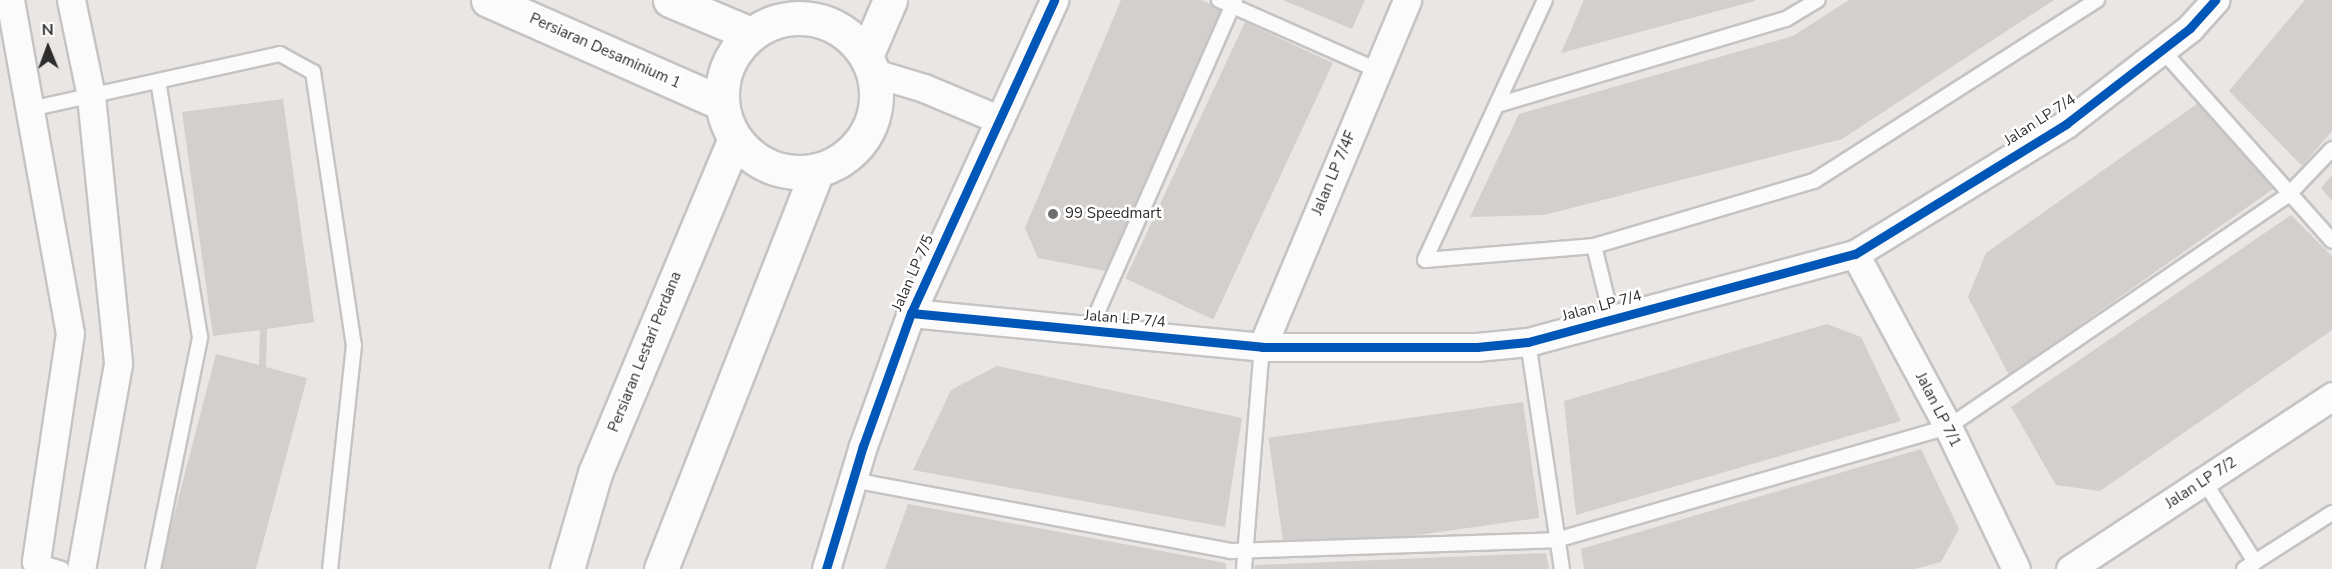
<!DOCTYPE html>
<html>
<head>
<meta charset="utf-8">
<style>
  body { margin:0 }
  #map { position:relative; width:2332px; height:569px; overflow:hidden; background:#eae6e4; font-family:"Nunito Sans",sans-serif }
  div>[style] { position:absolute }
  .building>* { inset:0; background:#d2cfcd; transform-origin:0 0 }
  .roads { filter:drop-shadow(2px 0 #c5c3c4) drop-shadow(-2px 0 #c5c3c4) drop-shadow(0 2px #c5c3c4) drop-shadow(0 -2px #c5c3c4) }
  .service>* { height:14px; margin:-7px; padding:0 7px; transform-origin:7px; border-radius:7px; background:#fcfbfb }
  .minor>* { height:27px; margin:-13.5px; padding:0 13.5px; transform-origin:13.5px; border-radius:13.5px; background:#fcfbfb }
  .tertiary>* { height:33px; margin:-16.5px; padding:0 16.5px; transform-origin:16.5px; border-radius:16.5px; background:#fcfbfb }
  .tertiary>.ring { margin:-16.5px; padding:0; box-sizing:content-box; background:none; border:33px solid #fcfbfb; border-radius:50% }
  .cycleway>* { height:9px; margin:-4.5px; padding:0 4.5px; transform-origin:4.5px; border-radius:4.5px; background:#0057b8 }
  .dots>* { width:16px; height:16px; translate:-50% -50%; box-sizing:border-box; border:3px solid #fff; border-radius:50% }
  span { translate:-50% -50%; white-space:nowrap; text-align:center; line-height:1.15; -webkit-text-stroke:5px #fff; paint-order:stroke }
  .street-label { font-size:15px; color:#2d2d2d }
  .poi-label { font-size:15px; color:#2d2d2d }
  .left { translate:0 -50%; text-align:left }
  .north { position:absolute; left:18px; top:18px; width:60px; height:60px; -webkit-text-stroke:4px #fff; paint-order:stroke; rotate:359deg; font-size:16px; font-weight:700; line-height:24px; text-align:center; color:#2d2d2d }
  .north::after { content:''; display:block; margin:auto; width:21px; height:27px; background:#2d2d2d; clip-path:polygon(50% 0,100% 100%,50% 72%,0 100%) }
</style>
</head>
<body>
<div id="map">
  <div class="building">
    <i style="clip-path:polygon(1121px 0,1201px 0,1223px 9px,1106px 271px,1038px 258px,1025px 228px)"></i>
    <i style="clip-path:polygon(1283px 0,1365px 0,1352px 29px)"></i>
    <i style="clip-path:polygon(1584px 0,1755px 0,1755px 1px,1561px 53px)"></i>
    <i style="clip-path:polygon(1849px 0,2054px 0,1842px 139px,1544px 215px,1470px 217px,1519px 114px,1793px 36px)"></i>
    <i style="clip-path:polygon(2305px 0,2332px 0,2332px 131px,2302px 166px,2229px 91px)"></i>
    <i style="left:1245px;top:22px;width:97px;height:283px;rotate:25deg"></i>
    <i style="clip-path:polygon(283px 99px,314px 322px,267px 329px,266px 367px,307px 378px,256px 569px,160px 569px,216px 354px,259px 365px,260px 330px,213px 336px,182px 112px)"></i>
    <i style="clip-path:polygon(2201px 101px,2276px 187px,2009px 375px,1968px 297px,1986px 253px)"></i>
    <i style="clip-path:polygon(2332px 175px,2332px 201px,2321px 188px)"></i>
    <i style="clip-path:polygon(2291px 215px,2332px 256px,2332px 330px,2100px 491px,2056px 485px,2011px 407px)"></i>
    <i style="clip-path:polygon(1827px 324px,1861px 337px,1901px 421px,1576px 515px,1564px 401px)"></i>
    <i style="clip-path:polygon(997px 366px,1242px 418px,1225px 527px,913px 470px,951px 390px)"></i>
    <i style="left:1523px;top:402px;width:117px;height:257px;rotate:82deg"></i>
    <i style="clip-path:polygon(1921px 449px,1959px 529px,1941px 562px,1915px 569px,1584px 569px,1581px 549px)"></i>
    <i style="clip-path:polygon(908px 504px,1226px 563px,1226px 569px,885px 569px)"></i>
    <i style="clip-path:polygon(1546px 553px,1549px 569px,1254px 569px,1255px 565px)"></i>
  </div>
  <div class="roads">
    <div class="service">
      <i style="left:1219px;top:0;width:173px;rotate:23.9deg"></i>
      <i style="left:1545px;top:0;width:286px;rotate:114.8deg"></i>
      <i style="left:1425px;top:260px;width:170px;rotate:-4.7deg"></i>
      <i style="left:1594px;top:246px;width:229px;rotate:-16.5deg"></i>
      <i style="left:1814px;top:181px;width:336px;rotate:-32.6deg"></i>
      <i style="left:2163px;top:51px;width:254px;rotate:48.3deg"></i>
      <i style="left:1497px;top:105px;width:302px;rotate:-16.6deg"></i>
      <i style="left:1786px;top:19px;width:37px;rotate:-31deg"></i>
      <i style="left:30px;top:109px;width:256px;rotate:-12.4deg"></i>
      <i style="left:280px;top:54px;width:38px;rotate:29deg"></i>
      <i style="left:313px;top:72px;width:276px;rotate:81.5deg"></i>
      <i style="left:354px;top:345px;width:225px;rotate:96.1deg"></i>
      <i style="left:1594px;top:246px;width:75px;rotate:76.1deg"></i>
      <i style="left:1089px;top:331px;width:362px;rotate:-66.2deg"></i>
      <i style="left:1528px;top:342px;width:230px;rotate:81.5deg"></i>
      <i style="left:852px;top:480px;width:386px;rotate:10.6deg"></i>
      <i style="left:1231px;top:551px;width:325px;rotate:-1.9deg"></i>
      <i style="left:1556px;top:540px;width:408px;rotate:-16.1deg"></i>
      <i style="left:1948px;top:427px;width:413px;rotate:-34.3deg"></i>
      <i style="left:2289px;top:194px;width:62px;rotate:-46.3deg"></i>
      <i style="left:2204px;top:481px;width:96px;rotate:57.8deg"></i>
      <i style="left:36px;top:561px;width:27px;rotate:17deg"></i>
      <i style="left:153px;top:569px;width:237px;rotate:-78.5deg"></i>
      <i style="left:200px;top:337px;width:259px;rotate:-99.3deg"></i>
      <i style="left:1244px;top:569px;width:223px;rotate:-85.4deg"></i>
      <i style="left:2244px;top:569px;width:104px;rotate:-32.5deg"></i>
    </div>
    <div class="minor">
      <i style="left:10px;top:0;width:338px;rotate:79.8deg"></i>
      <i style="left:70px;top:333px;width:231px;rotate:98.5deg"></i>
      <i style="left:36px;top:561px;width:9px;rotate:69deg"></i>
      <i style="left:71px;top:0;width:98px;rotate:78.2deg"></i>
      <i style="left:91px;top:96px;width:269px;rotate:84.2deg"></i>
      <i style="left:118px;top:364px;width:208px;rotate:100.2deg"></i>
      <i style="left:874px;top:73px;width:52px;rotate:16.7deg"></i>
      <i style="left:924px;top:88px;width:82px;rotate:22.8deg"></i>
      <i style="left:1855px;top:254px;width:196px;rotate:61.7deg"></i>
      <i style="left:1948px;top:427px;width:157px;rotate:64.4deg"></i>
      <i style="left:911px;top:313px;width:353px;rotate:5.5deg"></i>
      <i style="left:1262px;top:347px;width:215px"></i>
      <i style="left:1477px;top:347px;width:51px;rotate:-5.6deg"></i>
      <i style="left:1528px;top:342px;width:339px;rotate:-15.1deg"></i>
      <i style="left:1855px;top:254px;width:248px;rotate:-31.6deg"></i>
      <i style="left:2066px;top:124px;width:157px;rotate:-37.7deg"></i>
      <i style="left:2190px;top:28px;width:38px;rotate:-48deg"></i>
      <i style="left:1262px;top:347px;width:376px;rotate:-67.3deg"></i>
      <i style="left:826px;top:569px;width:128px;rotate:-73.3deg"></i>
      <i style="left:863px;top:446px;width:141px;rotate:-70.2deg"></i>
      <i style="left:911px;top:313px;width:344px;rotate:-65.4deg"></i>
      <i style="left:2070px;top:569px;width:314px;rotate:-33.4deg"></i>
    </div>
    <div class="tertiary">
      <i style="left:488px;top:0;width:255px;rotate:23.8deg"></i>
      <i style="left:670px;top:0;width:88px;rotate:22.8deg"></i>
      <i class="ring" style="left:722px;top:18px;width:121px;height:121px"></i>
      <i style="left:866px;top:56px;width:61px;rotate:-66.8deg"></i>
      <i style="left:567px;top:569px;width:100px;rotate:-73.7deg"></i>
      <i style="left:595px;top:473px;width:362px;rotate:-67.3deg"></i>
      <i style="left:661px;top:569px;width:428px;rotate:-68.6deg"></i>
    </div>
  </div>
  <div class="cycleway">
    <i style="left:911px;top:313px;width:353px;rotate:5.5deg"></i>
    <i style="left:1262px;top:347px;width:215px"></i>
    <i style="left:1477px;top:347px;width:51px;rotate:-5.6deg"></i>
    <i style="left:1528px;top:342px;width:339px;rotate:-15.1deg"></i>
    <i style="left:1855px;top:254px;width:248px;rotate:-31.6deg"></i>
    <i style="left:2066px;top:124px;width:157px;rotate:-37.7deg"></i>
    <i style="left:2190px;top:28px;width:38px;rotate:-48deg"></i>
    <i style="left:826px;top:569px;width:128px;rotate:-73.3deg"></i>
    <i style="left:863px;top:446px;width:141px;rotate:-70.2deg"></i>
    <i style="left:911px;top:313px;width:344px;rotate:-65.4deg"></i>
  </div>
  <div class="dots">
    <i style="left:1053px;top:214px;background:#6f6e6d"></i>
  </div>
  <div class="street-label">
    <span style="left:605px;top:51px;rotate:24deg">Persiaran Desaminium 1</span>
    <span style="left:2040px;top:120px;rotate:-33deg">Jalan LP 7/4</span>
    <span style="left:1334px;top:173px;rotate:-67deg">Jalan LP 7/4F</span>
    <span style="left:913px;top:273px;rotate:-66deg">Jalan LP 7/5</span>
    <span style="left:1602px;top:306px;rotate:-15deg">Jalan LP 7/4</span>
    <span style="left:1125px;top:319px;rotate:5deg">Jalan LP 7/4</span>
    <span style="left:645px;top:352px;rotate:-68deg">Persiaran Lestari Perdana</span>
    <span style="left:1938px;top:410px;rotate:63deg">Jalan LP 7/1</span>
    <span style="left:2201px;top:483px;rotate:-33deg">Jalan LP 7/2</span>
  </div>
  <div class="poi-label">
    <span class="left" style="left:1065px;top:214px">99 Speedmart</span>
  </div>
  <div class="north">N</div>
</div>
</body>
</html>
